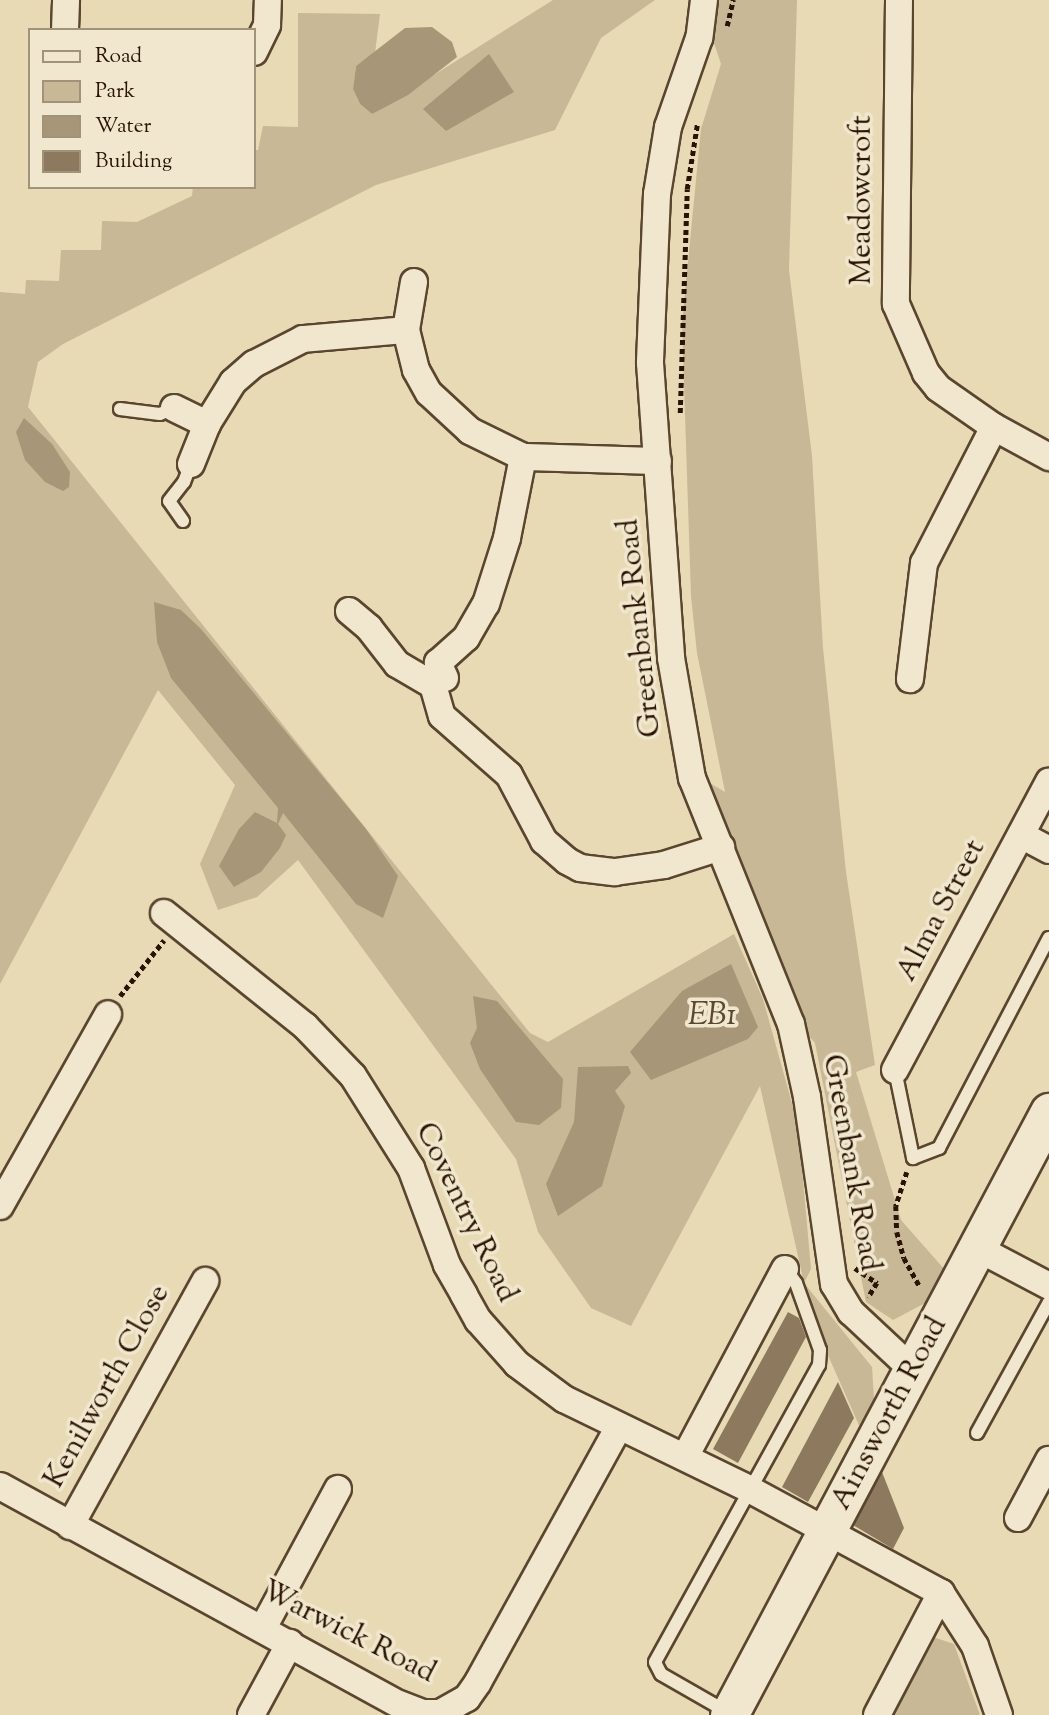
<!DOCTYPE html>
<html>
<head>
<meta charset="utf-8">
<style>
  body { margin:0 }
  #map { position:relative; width:1049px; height:1715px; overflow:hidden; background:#e8dab4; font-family:"Sorts Mill Goudy",serif }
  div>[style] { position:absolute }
  .green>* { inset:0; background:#c8b896 }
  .water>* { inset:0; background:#a79677 }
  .building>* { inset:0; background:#8d7a5e }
  .path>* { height:4.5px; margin-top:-2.25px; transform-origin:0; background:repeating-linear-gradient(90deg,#2a1301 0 5px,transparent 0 8.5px) }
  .roads { filter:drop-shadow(2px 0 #5a452e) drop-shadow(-2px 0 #5a452e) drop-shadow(0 2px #5a452e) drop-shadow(0 -2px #5a452e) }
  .lane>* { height:12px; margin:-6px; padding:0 6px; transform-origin:6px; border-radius:6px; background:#f0e7ce }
  .street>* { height:26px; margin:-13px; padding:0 13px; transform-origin:13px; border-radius:13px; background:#f0e7ce }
  .secondary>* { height:37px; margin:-18.5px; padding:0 18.5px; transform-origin:18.5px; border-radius:18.5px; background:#f0e7ce }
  span { translate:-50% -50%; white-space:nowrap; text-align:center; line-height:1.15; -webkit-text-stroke:7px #f0e7ce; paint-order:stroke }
  .street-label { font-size:30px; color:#2a1301 }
  .water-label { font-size:32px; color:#5c4730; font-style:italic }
  .legend { position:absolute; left:28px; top:28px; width:228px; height:161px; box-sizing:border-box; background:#f0e7ce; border:2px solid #a1927c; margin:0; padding:9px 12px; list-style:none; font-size:21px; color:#2a1301 }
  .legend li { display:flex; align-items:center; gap:14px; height:35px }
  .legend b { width:35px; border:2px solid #a1927c }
</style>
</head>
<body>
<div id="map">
  <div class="green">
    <i style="clip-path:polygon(553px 0,655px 0,601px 38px,555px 130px,376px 185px,63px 344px,38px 362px,28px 407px,530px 1033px,548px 1042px,734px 934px,763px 999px,798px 1125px,811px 1269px,804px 1283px,872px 1367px,874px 1399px,866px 1441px,815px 1326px,804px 1283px,760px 1086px,631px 1326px,591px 1308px,538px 1232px,516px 1159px,298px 860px,257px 897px,218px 910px,200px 864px,235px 785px,158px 690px,0 984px,0 292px,25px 294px,26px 280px,59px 281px,61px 250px,101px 250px,102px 221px,137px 222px,192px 196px,193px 187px,254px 187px,254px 150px,258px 150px,263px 126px,298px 127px,298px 13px,380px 14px,375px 53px,356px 66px,353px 89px,360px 104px,372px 114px)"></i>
    <i style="clip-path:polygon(718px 0,797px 0,789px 270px,812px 456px,823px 648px,846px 872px,875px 1065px,856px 1072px,901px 1220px,945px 1270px,929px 1301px,893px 1320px,866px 1302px,815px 1043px,802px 1028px,708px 782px,725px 792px,697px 653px,691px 596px,682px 323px,701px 129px,721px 64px,713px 40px)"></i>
    <i style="clip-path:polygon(927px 1635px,954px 1644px,980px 1715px,889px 1715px)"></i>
  </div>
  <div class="water">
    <i style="clip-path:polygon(432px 27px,452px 42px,457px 57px,408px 95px,372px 114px,360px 104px,353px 89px,356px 66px,405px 28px)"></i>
    <i style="clip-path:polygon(489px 54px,514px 92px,446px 131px,423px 109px)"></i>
    <i style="clip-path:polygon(24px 418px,52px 444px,70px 472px,69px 487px,63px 491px,45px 482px,25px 460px,16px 432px)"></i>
    <i style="clip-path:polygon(154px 602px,181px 610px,201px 629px,366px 829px,398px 876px,383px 918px,356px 904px,283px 813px,278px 824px,286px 835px,280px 848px,261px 872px,234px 887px,219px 866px,239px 829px,255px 812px,277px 823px,278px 808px,171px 678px,157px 642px)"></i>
    <i style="clip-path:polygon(731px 964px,758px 1027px,748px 1039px,651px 1080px,630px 1052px,682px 991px)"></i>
    <i style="clip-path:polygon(473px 996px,497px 1001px,563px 1079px,561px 1108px,539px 1125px,516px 1122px,480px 1069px,470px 1043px,477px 1028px)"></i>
    <i style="clip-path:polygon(628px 1066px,631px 1073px,615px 1091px,625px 1106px,602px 1186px,558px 1216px,546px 1184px,574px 1122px,578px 1067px)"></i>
  </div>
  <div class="building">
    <i style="clip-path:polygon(788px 1312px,799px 1318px,806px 1337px,738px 1463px,713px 1449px)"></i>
    <i style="clip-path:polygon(838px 1382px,854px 1418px,808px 1502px,782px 1487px)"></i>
    <i style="clip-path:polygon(882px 1472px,904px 1528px,893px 1549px,853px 1525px)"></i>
  </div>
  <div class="path">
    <i style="left:727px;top:26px;width:27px;rotate:-77deg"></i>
    <i style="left:680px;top:413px;width:224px;rotate:-88.2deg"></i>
    <i style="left:687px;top:189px;width:65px;rotate:-81.1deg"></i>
    <i style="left:120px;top:996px;width:71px;rotate:-51.8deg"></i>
    <i style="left:907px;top:1172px;width:36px;rotate:108deg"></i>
    <i style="left:896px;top:1206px;width:26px;rotate:88deg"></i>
    <i style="left:897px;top:1232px;width:27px;rotate:75deg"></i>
    <i style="left:904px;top:1258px;width:31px;rotate:61deg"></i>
    <i style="left:855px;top:1268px;width:27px;rotate:34deg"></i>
    <i style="left:877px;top:1283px;width:17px;rotate:121deg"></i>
  </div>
  <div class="roads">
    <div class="lane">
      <i style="left:120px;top:409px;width:40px;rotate:7.1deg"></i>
      <i style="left:160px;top:414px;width:15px;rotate:-23deg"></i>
      <i style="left:183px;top:521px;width:24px;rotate:-125deg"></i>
      <i style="left:169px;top:501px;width:24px;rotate:-52deg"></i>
      <i style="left:184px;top:482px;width:19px;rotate:-69deg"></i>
      <i style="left:895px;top:1070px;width:90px;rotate:78.4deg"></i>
      <i style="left:913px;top:1158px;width:28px;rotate:-21deg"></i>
      <i style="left:939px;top:1148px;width:237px;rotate:-62.4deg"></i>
      <i style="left:977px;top:1433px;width:149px;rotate:-61.2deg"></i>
      <i style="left:729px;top:1713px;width:78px;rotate:-150.2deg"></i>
      <i style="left:661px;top:1674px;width:13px;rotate:-117deg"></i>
      <i style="left:655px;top:1662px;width:339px;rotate:-61.1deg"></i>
      <i style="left:819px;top:1365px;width:15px;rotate:-86deg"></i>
      <i style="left:820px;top:1350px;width:71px;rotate:-109.7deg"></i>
      <i style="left:796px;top:1283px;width:17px;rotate:-126deg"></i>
    </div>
    <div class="street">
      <i style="left:704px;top:0;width:38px;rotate:97deg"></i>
      <i style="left:699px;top:38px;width:94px;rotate:109.2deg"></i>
      <i style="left:668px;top:127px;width:68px;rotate:99.3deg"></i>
      <i style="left:657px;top:194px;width:169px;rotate:92.4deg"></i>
      <i style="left:650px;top:363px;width:296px;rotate:85.9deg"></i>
      <i style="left:671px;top:658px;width:122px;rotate:80.1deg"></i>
      <i style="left:692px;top:778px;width:265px;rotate:68.1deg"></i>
      <i style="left:791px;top:1024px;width:75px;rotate:77.6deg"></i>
      <i style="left:807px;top:1097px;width:189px;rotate:81.8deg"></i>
      <i style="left:834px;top:1284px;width:33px;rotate:59deg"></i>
      <i style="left:851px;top:1312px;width:85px;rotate:43.1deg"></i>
      <i style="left:899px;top:0;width:304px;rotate:90.6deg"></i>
      <i style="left:896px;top:304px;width:75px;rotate:66.5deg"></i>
      <i style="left:926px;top:373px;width:19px;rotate:51deg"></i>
      <i style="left:938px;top:388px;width:68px;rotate:34.9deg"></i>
      <i style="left:994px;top:427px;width:153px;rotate:117.2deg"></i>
      <i style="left:924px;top:563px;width:117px;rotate:96.9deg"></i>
      <i style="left:65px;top:30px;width:30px;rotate:-88deg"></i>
      <i style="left:254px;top:52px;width:30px;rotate:-64deg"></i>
      <i style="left:267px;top:25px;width:25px;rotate:-88deg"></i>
      <i style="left:414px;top:282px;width:49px;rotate:99.5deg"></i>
      <i style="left:406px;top:330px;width:41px;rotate:76deg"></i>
      <i style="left:416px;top:370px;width:26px;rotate:61deg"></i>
      <i style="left:429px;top:393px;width:56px;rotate:42.8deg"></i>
      <i style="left:470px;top:431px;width:59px;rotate:26.1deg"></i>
      <i style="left:523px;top:457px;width:135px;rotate:1.7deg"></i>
      <i style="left:174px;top:408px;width:37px;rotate:26deg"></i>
      <i style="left:994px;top:427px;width:63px;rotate:28.6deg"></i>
      <i style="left:191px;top:464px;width:43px;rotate:-68.2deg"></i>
      <i style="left:207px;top:424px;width:49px;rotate:-58.2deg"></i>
      <i style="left:233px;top:382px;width:28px;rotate:-41deg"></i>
      <i style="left:254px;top:364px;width:55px;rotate:-27deg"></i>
      <i style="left:303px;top:339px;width:103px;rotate:-5deg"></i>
      <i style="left:349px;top:611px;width:26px;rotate:40deg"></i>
      <i style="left:369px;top:628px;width:46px;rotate:52.1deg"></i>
      <i style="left:397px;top:664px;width:42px;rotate:30.3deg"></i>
      <i style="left:433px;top:685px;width:32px;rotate:74deg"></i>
      <i style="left:442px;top:716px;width:89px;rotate:41.4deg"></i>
      <i style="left:509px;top:775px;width:75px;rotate:62.1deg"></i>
      <i style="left:544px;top:841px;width:30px;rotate:41deg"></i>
      <i style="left:567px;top:861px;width:15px;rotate:28deg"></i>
      <i style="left:580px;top:868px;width:35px;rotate:7deg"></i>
      <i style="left:615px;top:872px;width:49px;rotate:-8.1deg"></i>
      <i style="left:664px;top:865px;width:60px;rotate:-17.5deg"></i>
      <i style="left:445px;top:678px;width:17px;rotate:-115deg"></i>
      <i style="left:438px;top:663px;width:38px;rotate:-42deg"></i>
      <i style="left:466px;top:638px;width:39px;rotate:-60deg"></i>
      <i style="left:486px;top:604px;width:69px;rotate:-72.3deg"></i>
      <i style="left:507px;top:538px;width:83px;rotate:-78.8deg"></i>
      <i style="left:1021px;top:835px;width:32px;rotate:28deg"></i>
      <i style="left:164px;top:913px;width:181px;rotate:38.7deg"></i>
      <i style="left:305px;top:1026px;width:69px;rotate:46.2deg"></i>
      <i style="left:353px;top:1076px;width:109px;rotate:57.8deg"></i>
      <i style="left:411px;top:1168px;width:103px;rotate:69.6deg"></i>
      <i style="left:447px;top:1265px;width:34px;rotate:60deg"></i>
      <i style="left:464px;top:1295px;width:29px;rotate:61deg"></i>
      <i style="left:478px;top:1320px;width:59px;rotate:48.4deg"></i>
      <i style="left:517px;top:1364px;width:59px;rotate:36.7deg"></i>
      <i style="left:564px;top:1399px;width:206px;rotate:25.9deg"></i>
      <i style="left:749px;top:1489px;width:218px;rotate:28.4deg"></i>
      <i style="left:941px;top:1593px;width:63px;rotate:57.3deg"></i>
      <i style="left:975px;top:1646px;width:73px;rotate:70.8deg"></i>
      <i style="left:895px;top:1070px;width:327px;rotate:-61.9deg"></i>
      <i style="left:0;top:1206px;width:220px;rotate:-60.6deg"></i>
      <i style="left:977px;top:1248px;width:81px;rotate:27.8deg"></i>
      <i style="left:685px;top:1457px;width:213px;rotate:-62deg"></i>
      <i style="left:0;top:1486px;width:455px;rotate:28.7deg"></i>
      <i style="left:399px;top:1704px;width:25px;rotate:21deg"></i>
      <i style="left:422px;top:1713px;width:18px"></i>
      <i style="left:440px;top:1713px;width:31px;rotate:-29deg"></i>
      <i style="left:467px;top:1698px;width:19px;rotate:-55deg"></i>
      <i style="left:478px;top:1682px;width:290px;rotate:-61.1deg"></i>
      <i style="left:1018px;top:1518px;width:66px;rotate:-61.9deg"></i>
      <i style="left:70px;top:1526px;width:280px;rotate:-61.1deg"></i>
      <i style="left:263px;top:1628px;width:158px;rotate:-61.7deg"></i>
      <i style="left:251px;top:1715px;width:82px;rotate:-61.6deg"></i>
      <i style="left:877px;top:1715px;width:138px;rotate:-62.3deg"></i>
    </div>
    <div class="secondary">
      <i style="left:729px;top:1715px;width:683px;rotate:-62.05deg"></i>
    </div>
  </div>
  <div class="street-label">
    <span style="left:863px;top:200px;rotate:-90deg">Meadowcroft</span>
    <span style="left:641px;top:628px;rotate:-96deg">Greenbank Road</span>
    <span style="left:942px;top:911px;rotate:-62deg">Alma Street</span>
    <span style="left:850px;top:1163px;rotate:80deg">Greenbank Road</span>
    <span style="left:465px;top:1213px;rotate:64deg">Coventry Road</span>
    <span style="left:108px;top:1387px;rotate:-61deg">Kenilworth Close</span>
    <span style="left:890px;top:1414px;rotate:-62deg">Ainsworth Road</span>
    <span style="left:348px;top:1633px;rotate:27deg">Warwick Road</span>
  </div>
  <div class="water-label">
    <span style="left:712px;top:1016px">EB1</span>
  </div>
  <ul class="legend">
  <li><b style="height:9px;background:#f0e7ce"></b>Road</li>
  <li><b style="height:19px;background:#c8b896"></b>Park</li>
  <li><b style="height:19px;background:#a79677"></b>Water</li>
  <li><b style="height:19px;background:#8d7a5e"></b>Building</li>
  </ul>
</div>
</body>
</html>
